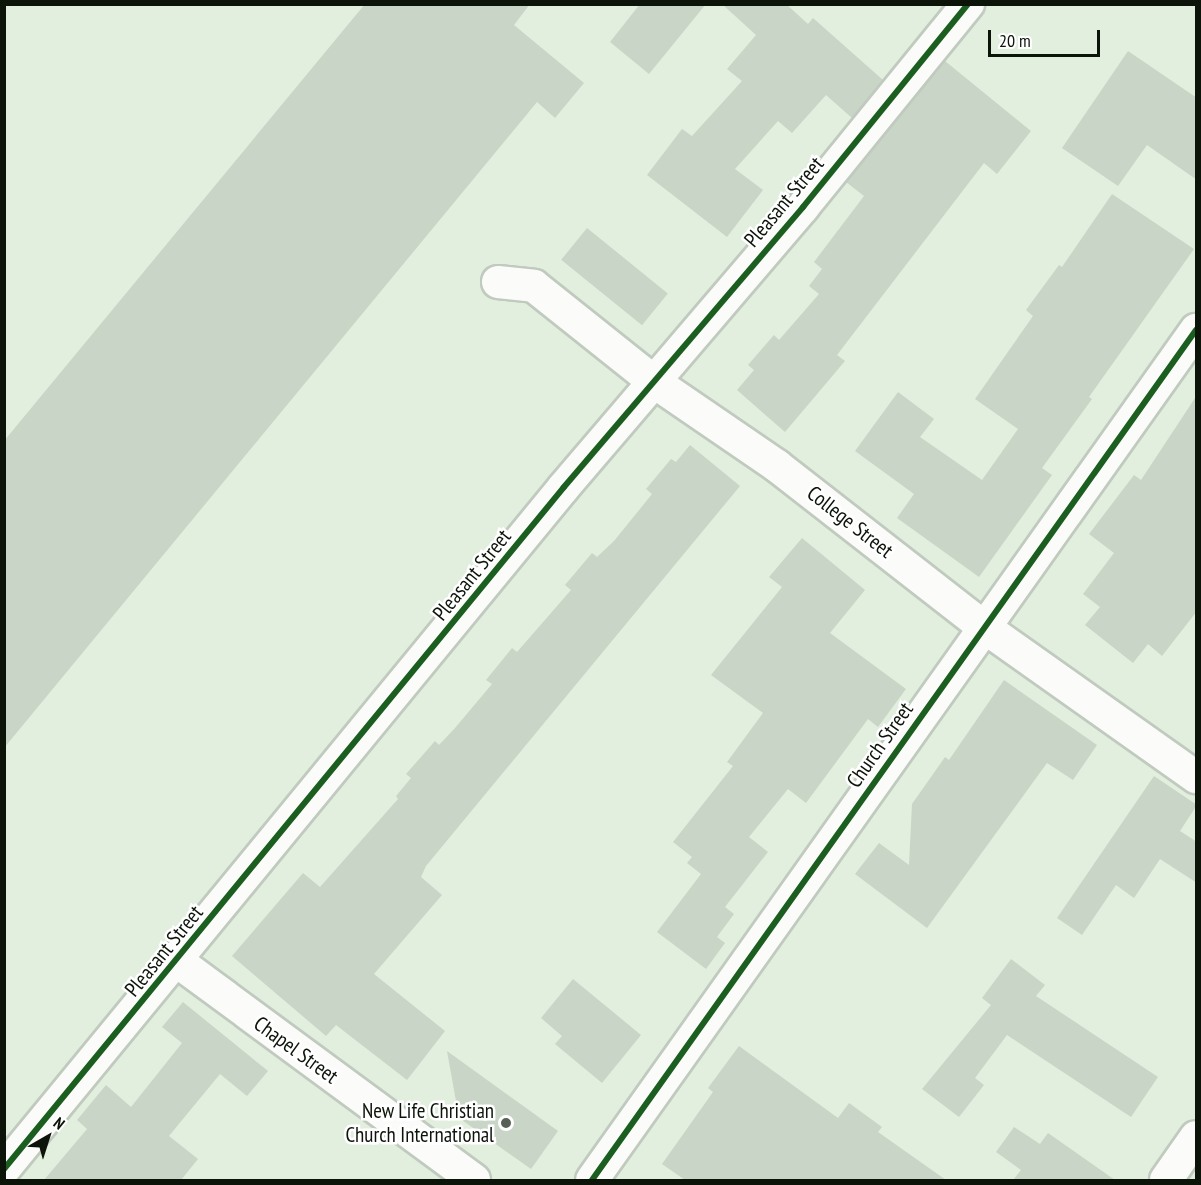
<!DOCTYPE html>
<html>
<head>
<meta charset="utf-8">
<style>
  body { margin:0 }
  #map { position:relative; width:1201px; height:1185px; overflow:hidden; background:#e2eede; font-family:"PT Sans Narrow",sans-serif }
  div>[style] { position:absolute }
  .building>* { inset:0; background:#c9d5c6; transform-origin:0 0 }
  .roads { filter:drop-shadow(2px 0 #c0cabe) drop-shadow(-2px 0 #c0cabe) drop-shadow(0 2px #c0cabe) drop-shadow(0 -2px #c0cabe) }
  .street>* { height:32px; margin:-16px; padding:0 16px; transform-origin:16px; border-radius:16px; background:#fbfcfa }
  .cycleway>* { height:6px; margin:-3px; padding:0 3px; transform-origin:3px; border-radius:3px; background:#1b5e20 }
  .dots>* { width:16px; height:16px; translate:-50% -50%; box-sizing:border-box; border:3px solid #fff; border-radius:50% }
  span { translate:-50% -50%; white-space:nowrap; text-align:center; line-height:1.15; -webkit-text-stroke:5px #fff; paint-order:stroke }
  .street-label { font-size:21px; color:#0c140a }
  .poi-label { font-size:21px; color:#0c140a }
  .right { translate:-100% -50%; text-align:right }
  .frame { position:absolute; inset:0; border:6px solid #0c140a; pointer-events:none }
  .north { position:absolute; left:18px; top:1107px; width:60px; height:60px; -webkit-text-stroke:4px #fff; paint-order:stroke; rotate:39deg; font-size:16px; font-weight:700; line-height:24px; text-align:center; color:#0c140a }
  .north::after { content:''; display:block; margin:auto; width:21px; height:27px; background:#0c140a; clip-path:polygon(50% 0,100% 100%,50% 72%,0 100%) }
  .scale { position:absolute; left:988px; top:30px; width:112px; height:27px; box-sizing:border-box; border:3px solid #0c140a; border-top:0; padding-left:8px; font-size:18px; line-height:21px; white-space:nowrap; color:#0c140a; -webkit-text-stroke:4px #fff; paint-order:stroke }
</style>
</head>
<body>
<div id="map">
  <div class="building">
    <i style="clip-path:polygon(365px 4px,530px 4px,514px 25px,584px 83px,555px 118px,537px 102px,4px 748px,4px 441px)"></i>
    <i style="clip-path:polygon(640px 4px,706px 4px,649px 74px,610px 42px)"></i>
    <i style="clip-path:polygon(722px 4px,786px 4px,808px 24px,813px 18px,883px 80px,852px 118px,826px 95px,792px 133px,778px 121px,735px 169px,763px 190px,727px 237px,647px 175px,682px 129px,692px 136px,742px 81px,727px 69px,756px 35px)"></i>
    <i style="clip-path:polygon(1128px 51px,1197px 98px,1197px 180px,1147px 145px,1118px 186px,1062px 148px)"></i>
    <i style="clip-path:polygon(945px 61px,1031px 131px,997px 174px,984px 163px,837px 355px,845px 361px,785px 432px,737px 390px,754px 370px,748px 365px,774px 335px,779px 340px,819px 294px,809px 286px,822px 269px,814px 262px,864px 196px,846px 182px)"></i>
    <i style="clip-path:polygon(1112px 194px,1194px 249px,1089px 397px,1092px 399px,1042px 468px,1052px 475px,979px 577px,897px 518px,914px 494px,855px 451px,898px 392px,934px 419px,920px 437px,982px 480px,1018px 429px,975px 399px,1033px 316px,1026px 310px,1059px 265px,1062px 267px)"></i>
    <i style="left:587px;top:228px;width:104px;height:41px;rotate:39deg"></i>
    <i style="clip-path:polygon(1197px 395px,1197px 611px,1162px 656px,1148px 644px,1133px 663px,1085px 625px,1100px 607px,1083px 594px,1114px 553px,1089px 534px,1134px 475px,1141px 480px)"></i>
    <i style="clip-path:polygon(690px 445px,740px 486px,426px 866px,421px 877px,442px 895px,374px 974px,445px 1031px,407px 1080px,336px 1025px,326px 1036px,232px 956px,303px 873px,320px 887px,398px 799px,396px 796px,411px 778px,406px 774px,435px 741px,439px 745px,455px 728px,492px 684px,486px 680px,512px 648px,517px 652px,571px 590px,565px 585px,592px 553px,597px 557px,614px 541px,652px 494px,646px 489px,671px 459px,676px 462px)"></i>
    <i style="clip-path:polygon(802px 538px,865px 590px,830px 633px,906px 689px,878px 727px,868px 719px,806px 803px,788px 789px,749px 837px,768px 852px,725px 907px,734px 914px,717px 937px,725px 943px,706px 969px,657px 932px,701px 874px,687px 863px,692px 857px,673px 842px,733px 766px,727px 762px,763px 713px,711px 675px,782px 587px,769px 577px)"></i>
    <i style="clip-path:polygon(1004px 680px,1097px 745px,1073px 780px,1047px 763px,927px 928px,855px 874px,879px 843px,909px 865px,912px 804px,945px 757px,949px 760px)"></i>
    <i style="clip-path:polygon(1154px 776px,1197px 805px,1180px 831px,1197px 842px,1197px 883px,1160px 859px,1134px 898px,1116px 885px,1082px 935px,1057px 918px)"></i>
    <i style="clip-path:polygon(1011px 959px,1045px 985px,1036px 996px,1158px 1077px,1131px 1117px,1007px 1035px,975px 1078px,984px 1085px,959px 1117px,922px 1089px,991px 1005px,982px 998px)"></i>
    <i style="clip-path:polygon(573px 979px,641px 1035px,602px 1083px,555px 1044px,562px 1036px,541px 1018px)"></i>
    <i style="clip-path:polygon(183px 1002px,268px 1071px,247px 1096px,220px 1074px,169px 1136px,198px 1159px,181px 1180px,44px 1180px,87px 1129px,77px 1120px,106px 1085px,131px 1107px,182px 1043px,162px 1027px)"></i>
    <i style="clip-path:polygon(739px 1046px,838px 1118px,849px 1103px,882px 1127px,878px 1132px,946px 1180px,685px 1180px,662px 1164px,713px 1092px,708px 1088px)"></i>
    <i style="clip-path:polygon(447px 1051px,558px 1131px,531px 1169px,459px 1118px)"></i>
    <i style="clip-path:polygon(1014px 1127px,1040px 1144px,1048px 1133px,1115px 1180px,1013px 1180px,1021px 1170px,996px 1152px)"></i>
  </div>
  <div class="roads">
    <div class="street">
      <i style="left:498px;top:282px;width:36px;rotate:6deg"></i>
      <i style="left:534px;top:286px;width:152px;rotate:38.6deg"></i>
      <i style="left:653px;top:381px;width:150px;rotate:34.4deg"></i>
      <i style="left:777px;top:466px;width:262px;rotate:37.9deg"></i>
      <i style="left:984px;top:627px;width:260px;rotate:35.3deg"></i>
      <i style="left:177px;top:961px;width:369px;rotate:36.4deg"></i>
      <i style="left:4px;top:1169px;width:882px;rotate:-50.61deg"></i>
      <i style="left:564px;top:487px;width:368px;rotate:-49.5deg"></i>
      <i style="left:803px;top:207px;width:262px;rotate:-50.9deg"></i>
      <i style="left:592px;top:1180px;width:1043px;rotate:-54.6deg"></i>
      <i style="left:1166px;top:1180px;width:52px;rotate:-55.1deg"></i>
    </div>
  </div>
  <div class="cycleway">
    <i style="left:4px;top:1169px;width:882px;rotate:-50.61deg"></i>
    <i style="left:564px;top:487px;width:368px;rotate:-49.5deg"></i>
    <i style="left:803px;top:207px;width:262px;rotate:-50.9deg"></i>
    <i style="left:592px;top:1180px;width:1043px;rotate:-54.6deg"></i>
  </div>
  <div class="dots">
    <i style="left:506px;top:1123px;background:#576054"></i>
  </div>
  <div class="street-label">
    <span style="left:784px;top:202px;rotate:-50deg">Pleasant Street</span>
    <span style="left:850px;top:522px;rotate:38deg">College Street</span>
    <span style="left:472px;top:575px;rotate:-51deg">Pleasant Street</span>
    <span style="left:880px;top:745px;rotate:-55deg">Church Street</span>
    <span style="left:164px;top:951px;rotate:-51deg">Pleasant Street</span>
    <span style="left:296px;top:1050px;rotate:36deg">Chapel Street</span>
  </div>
  <div class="poi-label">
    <span class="right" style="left:494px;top:1123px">New Life Christian<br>Church International</span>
  </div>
  <div class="frame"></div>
  <div class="north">N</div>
  <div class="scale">20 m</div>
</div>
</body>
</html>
